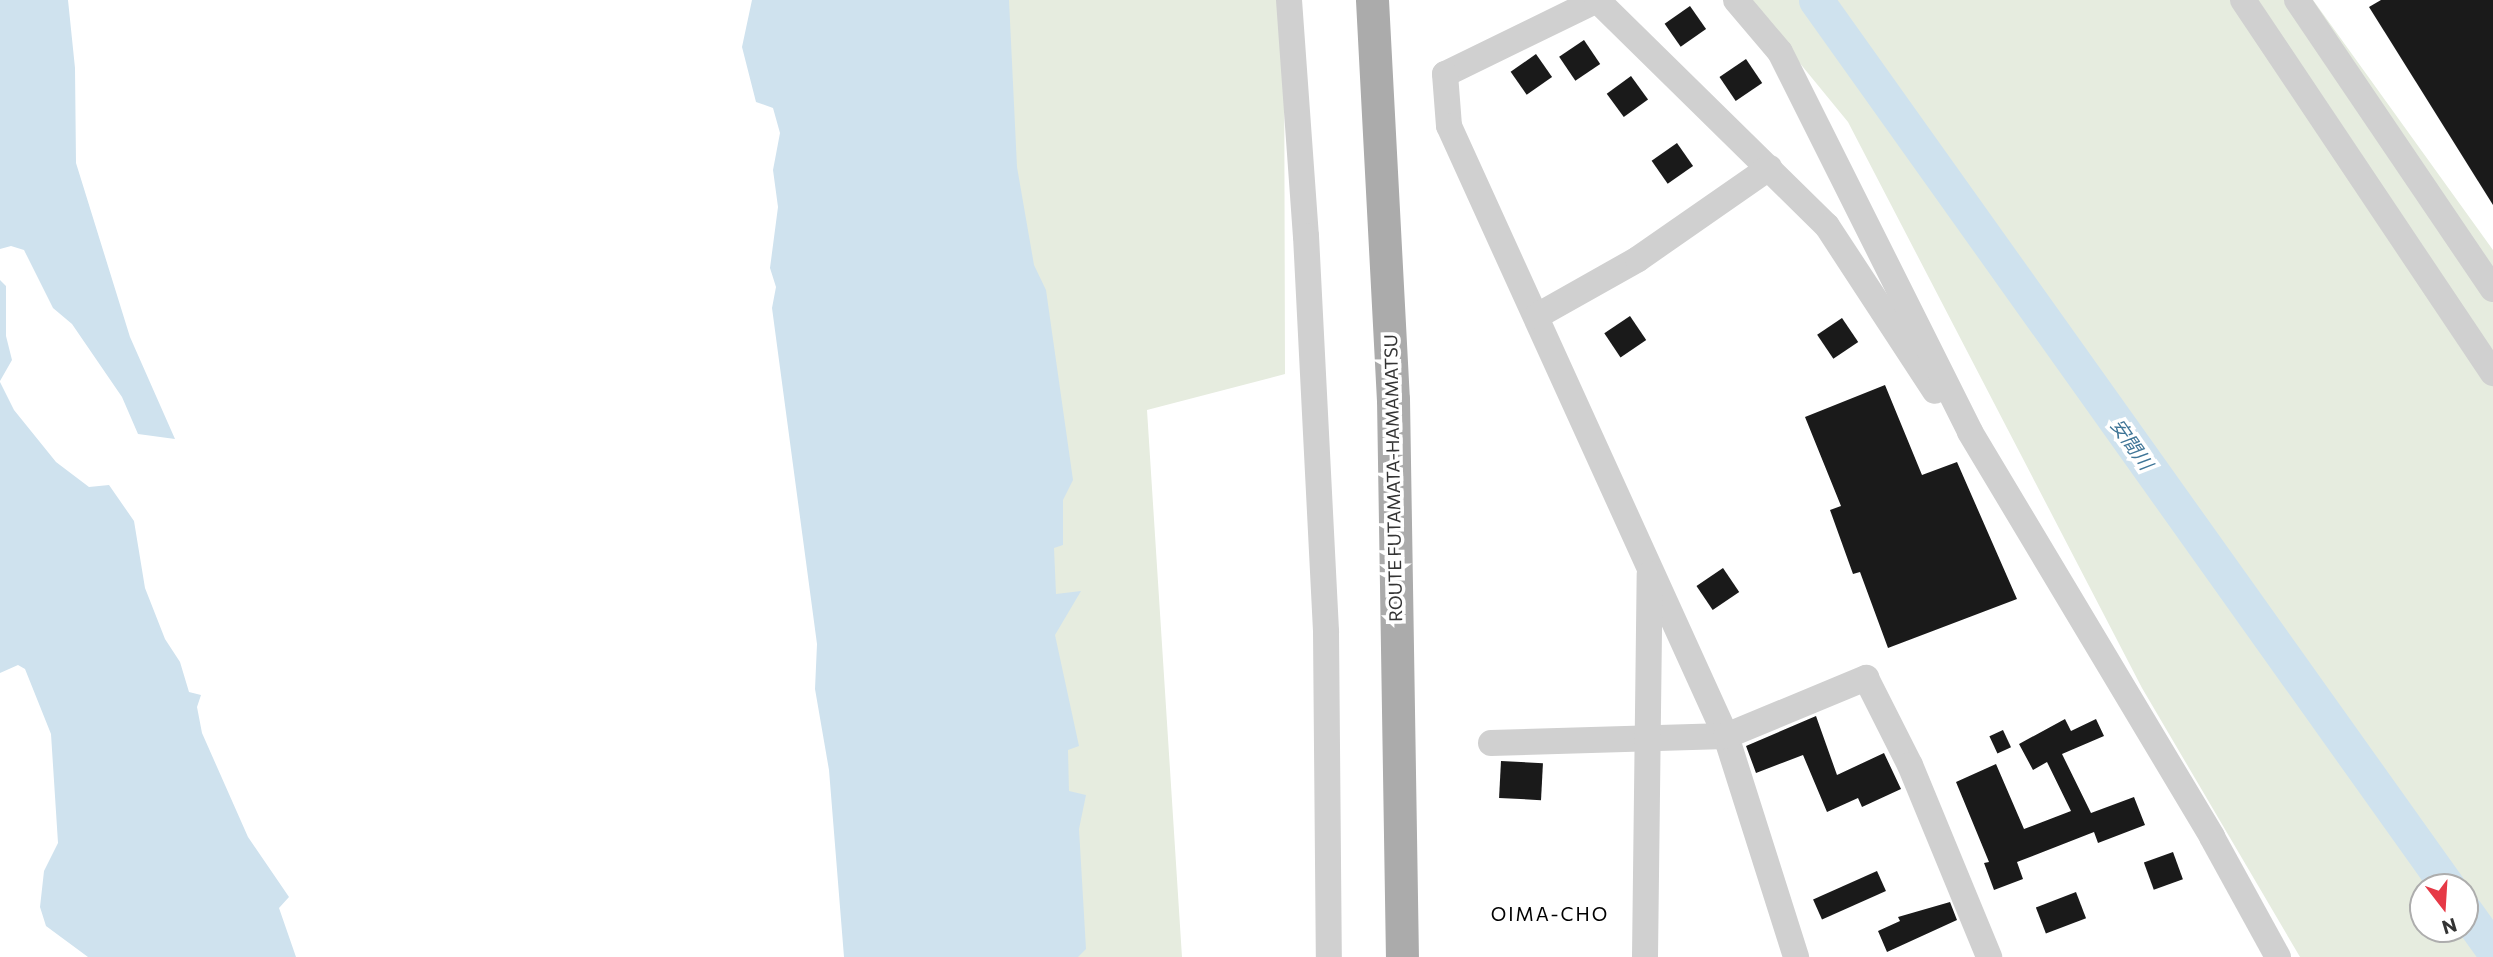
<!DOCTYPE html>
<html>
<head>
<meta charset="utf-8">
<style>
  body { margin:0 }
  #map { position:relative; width:2493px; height:957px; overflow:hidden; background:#fff; font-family:Commissioner,"Noto Sans JP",sans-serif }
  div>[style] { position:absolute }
  .green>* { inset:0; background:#e6ecdf }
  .water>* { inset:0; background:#cfe2ee }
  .river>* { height:35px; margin:-17.5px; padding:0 17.5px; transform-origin:17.5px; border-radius:17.5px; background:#cfe2ee }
  .building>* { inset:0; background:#1a1a1a; transform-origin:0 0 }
  .minor>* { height:26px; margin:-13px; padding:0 13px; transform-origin:13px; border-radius:13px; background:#d0d0d0 }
  .major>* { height:33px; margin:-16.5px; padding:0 16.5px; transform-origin:16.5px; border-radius:16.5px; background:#ababab }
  span { translate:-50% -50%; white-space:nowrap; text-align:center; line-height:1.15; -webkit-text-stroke:7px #fff; paint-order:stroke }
  .street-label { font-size:18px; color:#333 }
  .water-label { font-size:19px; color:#3f7597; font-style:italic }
  .neighbourhood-label { font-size:19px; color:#000; letter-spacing:2px }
  .north { position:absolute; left:2409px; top:873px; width:70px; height:70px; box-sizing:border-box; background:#fff; border:2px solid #adadad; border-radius:50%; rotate:163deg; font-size:19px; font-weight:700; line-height:28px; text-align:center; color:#333 }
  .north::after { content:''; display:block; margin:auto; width:24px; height:32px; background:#e63946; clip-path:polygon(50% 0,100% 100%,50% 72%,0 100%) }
</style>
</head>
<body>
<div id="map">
  <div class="green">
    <i style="clip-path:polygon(1005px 0,1284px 0,1285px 374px,1147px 410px,1182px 957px,1055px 957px)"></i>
    <i style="clip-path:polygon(evenodd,1748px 0,2313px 0,2493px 250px,2493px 957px,2300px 957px,2142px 688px,1848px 122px,1748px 0,2423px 887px,2465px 887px,2465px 929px,2423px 929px,2423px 887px)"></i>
  </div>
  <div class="water">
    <i style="clip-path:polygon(0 0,68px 0,75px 68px,76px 163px,130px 337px,175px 439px,138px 434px,122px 397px,72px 324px,53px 308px,24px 250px,11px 246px,0 249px)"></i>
    <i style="clip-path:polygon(752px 0,1009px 0,1017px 167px,1034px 265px,1046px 290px,1073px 480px,1063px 500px,1063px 545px,1054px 548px,1056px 594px,1081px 591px,1055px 635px,1079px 746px,1068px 750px,1069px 791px,1086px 795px,1079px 829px,1086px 949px,1078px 957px,844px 957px,829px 770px,815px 689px,817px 644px,772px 308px,776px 287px,770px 268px,778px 207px,773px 170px,780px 133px,773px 108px,756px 102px,742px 47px)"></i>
    <i style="clip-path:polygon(0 280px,6px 286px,6px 336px,12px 360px,0 381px)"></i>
    <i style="clip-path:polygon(0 382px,14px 410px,56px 462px,89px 487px,109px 485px,134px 521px,145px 588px,165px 639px,180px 662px,189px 692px,201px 695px,197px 707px,202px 733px,248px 837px,289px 897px,279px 908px,296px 957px,88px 957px,46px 926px,40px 907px,44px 871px,58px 843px,51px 734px,25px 669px,18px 665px,0 673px)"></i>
  </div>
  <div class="river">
    <i style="left:1816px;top:0;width:1089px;rotate:54.53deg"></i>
    <i style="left:2465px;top:911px;width:48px;rotate:54.3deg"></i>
  </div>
  <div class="building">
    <i style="clip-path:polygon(2381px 0,2493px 0,2493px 205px,2369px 7px)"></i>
    <i style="left:1690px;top:6px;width:28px;height:31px;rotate:55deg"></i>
    <i style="left:1584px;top:40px;width:29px;height:30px;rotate:56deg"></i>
    <i style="left:1536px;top:54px;width:28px;height:31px;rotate:55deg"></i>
    <i style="left:1746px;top:59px;width:29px;height:32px;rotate:56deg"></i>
    <i style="left:1631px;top:76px;width:29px;height:30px;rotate:54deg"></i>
    <i style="left:1677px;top:143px;width:28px;height:31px;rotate:55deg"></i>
    <i style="left:1630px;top:316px;width:29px;height:31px;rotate:56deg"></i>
    <i style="left:1842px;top:318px;width:29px;height:30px;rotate:56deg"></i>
    <i style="clip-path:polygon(1885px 385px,1922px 475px,1957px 462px,2017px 599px,1888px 648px,1860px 572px,1853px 574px,1830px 510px,1841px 506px,1805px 417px)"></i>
    <i style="left:1723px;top:568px;width:29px;height:32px;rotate:56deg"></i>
    <i style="clip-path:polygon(1816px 716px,1837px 775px,1884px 753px,1901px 789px,1862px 807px,1858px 798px,1827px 812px,1803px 755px,1756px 773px,1746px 746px)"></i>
    <i style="clip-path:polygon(2065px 719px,2071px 731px,2096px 719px,2104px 736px,2062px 754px,2091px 813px,2134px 797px,2145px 825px,2098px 843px,2094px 832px,2017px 862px,2023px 879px,1994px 890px,1984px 863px,1989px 862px,1956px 782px,1996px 764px,2024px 829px,2071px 811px,2047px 762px,2033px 770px,2019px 744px)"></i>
    <i style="left:2003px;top:730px;width:19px;height:15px;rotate:65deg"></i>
    <i style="left:1501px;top:761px;width:42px;height:37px;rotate:3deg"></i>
    <i style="left:2173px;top:852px;width:29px;height:31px;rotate:70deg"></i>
    <i style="left:1877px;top:871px;width:22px;height:70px;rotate:66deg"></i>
    <i style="left:2076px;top:892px;width:28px;height:43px;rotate:69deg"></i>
    <i style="clip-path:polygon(1950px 902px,1957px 920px,1887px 952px,1878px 931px,1900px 921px,1898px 917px)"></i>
  </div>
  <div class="minor">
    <i style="left:1289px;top:0;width:237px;rotate:85.9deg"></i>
    <i style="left:1306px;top:236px;width:397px;rotate:87.1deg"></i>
    <i style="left:1326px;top:632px;width:325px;rotate:89.5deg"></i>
    <i style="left:1597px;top:0;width:169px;rotate:154deg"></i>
    <i style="left:1445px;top:74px;width:52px;rotate:85.6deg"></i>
    <i style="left:1449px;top:126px;width:670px;rotate:65.58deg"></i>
    <i style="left:1726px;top:736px;width:232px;rotate:72.4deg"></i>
    <i style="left:1597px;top:0;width:322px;rotate:44.5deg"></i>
    <i style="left:1827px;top:226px;width:197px;rotate:56.8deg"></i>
    <i style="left:1736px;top:0;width:68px;rotate:49.8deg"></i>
    <i style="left:1780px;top:52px;width:425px;rotate:63.4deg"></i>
    <i style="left:1970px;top:432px;width:472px;rotate:59.1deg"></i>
    <i style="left:2212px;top:837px;width:137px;rotate:61.2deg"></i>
    <i style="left:2243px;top:0;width:449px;rotate:56.2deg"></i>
    <i style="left:2297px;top:0;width:349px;rotate:55.9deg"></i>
    <i style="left:1537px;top:316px;width:116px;rotate:-29.4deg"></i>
    <i style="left:1638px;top:259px;width:160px;rotate:-34.8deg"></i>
    <i style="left:1491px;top:743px;width:235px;rotate:-1.7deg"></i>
    <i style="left:1726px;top:736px;width:152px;rotate:-22.5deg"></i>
    <i style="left:1866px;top:678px;width:97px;rotate:63.2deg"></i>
    <i style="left:1910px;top:765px;width:208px;rotate:67.6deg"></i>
    <i style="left:1645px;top:957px;width:383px;rotate:-89.3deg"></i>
  </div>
  <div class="major">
    <i style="left:1372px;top:0;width:400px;rotate:87deg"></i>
    <i style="left:1393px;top:399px;width:558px;rotate:89.08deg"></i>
  </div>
  <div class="street-label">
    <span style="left:1393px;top:478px;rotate:-91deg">ROUTE FUTAMATA-HAMAMATSU</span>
  </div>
  <div class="water-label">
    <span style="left:2132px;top:444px;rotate:55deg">安間川</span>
  </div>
  <div class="neighbourhood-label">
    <span style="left:1550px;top:914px">OIMA-CHO</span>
  </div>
  <div class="north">N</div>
</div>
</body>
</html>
